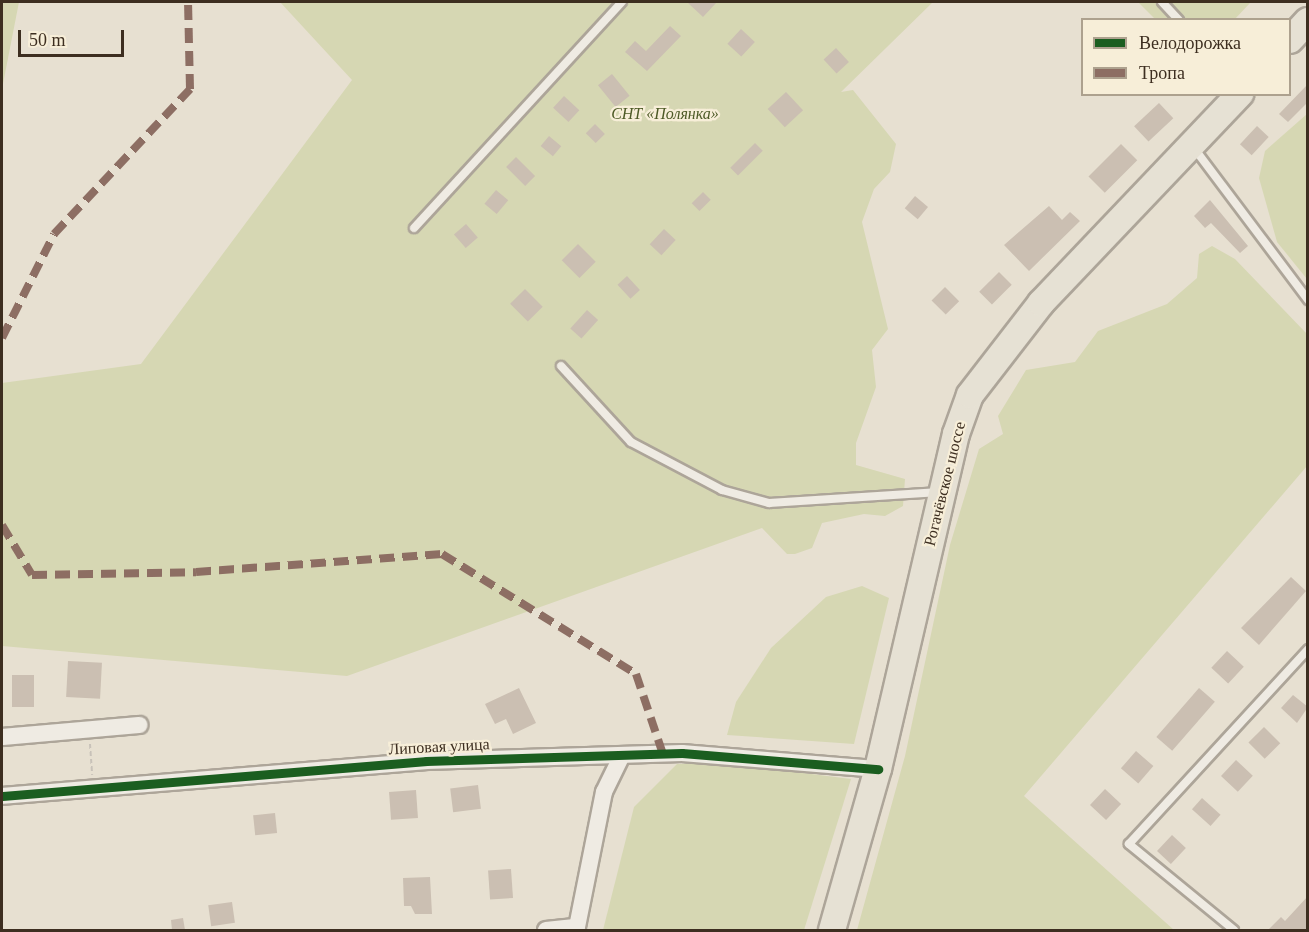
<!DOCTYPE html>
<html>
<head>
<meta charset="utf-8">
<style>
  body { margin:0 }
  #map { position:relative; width:1309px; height:932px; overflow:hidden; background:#e7e0d1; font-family:Georgia,serif }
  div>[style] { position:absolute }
  .green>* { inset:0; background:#d6d7b3 }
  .building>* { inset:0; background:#cbbfb2; transform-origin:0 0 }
  .path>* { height:2px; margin-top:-1px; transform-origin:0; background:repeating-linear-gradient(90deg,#c8c2b9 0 4.5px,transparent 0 7.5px) }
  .roads { filter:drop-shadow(2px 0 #ada599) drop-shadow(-2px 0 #ada599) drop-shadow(0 2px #ada599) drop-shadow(0 -2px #ada599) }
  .service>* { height:8px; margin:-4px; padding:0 4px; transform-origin:4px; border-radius:4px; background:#efebe3 }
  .minor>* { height:16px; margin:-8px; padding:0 8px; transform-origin:8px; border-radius:8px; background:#efebe3 }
  .primary>* { height:26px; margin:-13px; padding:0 13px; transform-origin:13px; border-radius:13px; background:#e6e1d4 }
  .quiet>* { height:8px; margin-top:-4px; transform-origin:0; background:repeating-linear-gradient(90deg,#8d6e63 0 15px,transparent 0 23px) }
  .cycleway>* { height:9px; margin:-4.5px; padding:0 4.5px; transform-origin:4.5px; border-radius:4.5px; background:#1b5e20 }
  span { translate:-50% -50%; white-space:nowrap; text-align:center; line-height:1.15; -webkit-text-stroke:4.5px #f7eed8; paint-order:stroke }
  .park-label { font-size:16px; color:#4d5a26; font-style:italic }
  .street-label { font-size:16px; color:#3d2e20 }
  .frame { position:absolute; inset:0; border:3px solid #3d2e20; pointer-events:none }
  .legend { position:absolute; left:1081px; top:18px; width:210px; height:78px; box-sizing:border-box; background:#f7eed8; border:2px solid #ada18e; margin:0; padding:8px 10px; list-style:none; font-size:18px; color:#3d2e20 }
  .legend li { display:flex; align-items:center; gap:12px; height:30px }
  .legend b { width:30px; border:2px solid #ada18e }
  .scale { position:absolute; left:18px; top:30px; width:106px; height:27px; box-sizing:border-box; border:3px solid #3d2e20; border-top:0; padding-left:8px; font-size:18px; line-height:21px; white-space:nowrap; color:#3d2e20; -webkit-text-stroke:4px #f7eed8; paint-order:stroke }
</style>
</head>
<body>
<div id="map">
  <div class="green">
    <i style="clip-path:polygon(2px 2px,19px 2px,2px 89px)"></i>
    <i style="clip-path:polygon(280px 2px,933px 2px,841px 92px,853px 90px,896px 144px,890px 172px,874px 189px,862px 222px,888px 329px,872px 350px,876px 387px,856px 443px,856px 465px,905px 479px,903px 506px,885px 516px,864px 514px,822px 523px,812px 548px,795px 554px,787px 554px,762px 528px,347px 676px,2px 646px,2px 383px,141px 364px,352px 80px)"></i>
    <i style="clip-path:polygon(1138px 2px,1251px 2px,1234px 20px,1155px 19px)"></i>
    <i style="clip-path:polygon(1307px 114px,1307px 279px,1277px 242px,1259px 178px,1265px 151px)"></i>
    <i style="clip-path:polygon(1212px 246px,1235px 259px,1307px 334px,1307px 466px,1024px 796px,1174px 930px,857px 930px,905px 756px,950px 545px,979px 449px,1003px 434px,998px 416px,1026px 370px,1075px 362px,1098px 331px,1167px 304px,1197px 278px,1199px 254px)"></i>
    <i style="clip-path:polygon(862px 586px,889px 598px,854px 744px,727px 735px,736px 702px,771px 648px,826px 597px)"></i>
    <i style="clip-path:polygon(724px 763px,851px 779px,804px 930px,603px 930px,634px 807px,677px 764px)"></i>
  </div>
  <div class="building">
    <i style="clip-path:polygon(687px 2px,717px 2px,703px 17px)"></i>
    <i style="clip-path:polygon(670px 26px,681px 36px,647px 71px,625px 52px,635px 41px,646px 51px)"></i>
    <i style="left:741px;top:29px;width:19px;height:20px;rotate:43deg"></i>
    <i style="left:836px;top:48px;width:19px;height:17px;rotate:47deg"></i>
    <i style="left:612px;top:74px;width:28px;height:18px;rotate:51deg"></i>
    <i style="clip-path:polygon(1308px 84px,1308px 102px,1288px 122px,1279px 114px)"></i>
    <i style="left:786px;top:92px;width:25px;height:25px;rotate:47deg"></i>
    <i style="left:564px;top:96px;width:21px;height:16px;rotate:43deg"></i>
    <i style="left:1159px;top:103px;width:21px;height:34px;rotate:47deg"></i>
    <i style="left:595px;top:124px;width:14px;height:13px;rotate:45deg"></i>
    <i style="left:1257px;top:126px;width:16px;height:25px;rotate:43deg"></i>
    <i style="left:549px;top:136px;width:16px;height:13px;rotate:40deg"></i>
    <i style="left:755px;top:143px;width:11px;height:35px;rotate:45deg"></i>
    <i style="left:1121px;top:144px;width:23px;height:46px;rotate:45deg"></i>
    <i style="left:516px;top:157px;width:27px;height:14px;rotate:45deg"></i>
    <i style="left:496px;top:190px;width:16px;height:18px;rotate:40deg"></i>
    <i style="left:703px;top:192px;width:11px;height:16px;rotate:45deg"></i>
    <i style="left:915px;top:196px;width:17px;height:16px;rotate:40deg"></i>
    <i style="clip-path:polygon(1210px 200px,1248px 246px,1240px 253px,1211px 223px,1205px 228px,1194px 216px)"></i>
    <i style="clip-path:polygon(1049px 206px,1062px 220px,1070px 212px,1080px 221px,1029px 271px,1004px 245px)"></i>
    <i style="left:466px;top:224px;width:18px;height:16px;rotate:49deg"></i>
    <i style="left:664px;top:229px;width:16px;height:21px;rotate:43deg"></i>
    <i style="left:578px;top:244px;width:25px;height:23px;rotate:45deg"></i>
    <i style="left:999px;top:272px;width:18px;height:28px;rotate:45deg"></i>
    <i style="left:627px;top:276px;width:19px;height:13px;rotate:47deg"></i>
    <i style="left:945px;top:287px;width:20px;height:19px;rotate:45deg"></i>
    <i style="left:525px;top:289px;width:25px;height:21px;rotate:45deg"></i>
    <i style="left:587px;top:310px;width:15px;height:25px;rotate:42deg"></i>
    <i style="clip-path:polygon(1291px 577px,1306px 591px,1259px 645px,1241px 628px)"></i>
    <i style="left:1227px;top:651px;width:23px;height:23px;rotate:43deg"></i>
    <i style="left:68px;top:661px;width:34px;height:36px;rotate:3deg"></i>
    <i style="left:12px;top:675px;width:22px;height:32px"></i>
    <i style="clip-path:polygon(519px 688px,536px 723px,513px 734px,506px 719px,495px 724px,485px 704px)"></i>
    <i style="left:1199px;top:688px;width:21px;height:65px;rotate:41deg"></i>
    <i style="clip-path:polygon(1293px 695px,1308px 707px,1297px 723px,1281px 708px)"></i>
    <i style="left:1264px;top:727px;width:23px;height:22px;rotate:45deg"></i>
    <i style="left:1136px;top:751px;width:23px;height:23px;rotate:41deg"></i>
    <i style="left:1236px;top:760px;width:23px;height:22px;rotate:43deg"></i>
    <i style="left:478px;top:785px;width:24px;height:28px;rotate:83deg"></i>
    <i style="left:1105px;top:789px;width:22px;height:22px;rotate:43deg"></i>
    <i style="left:416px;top:790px;width:28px;height:27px;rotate:86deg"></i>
    <i style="left:1202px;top:798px;width:25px;height:15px;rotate:42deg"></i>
    <i style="left:275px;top:813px;width:20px;height:22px;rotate:84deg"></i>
    <i style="left:1172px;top:835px;width:19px;height:22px;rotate:43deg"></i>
    <i style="left:511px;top:869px;width:29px;height:23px;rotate:86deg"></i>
    <i style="clip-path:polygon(430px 877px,432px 914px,415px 914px,411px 906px,404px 906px,403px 878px)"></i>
    <i style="clip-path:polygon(1308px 896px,1308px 930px,1268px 930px,1281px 917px,1285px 921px)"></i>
    <i style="left:232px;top:902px;width:21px;height:24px;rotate:82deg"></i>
    <i style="clip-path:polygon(183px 918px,185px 930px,172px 930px,171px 920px)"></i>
  </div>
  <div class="path">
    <i style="left:90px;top:744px;width:31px;rotate:86deg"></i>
  </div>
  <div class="roads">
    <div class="service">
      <i style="left:1162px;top:2px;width:25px;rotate:47deg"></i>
      <i style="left:1194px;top:148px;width:190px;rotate:53.1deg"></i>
      <i style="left:414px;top:228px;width:307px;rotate:-47.4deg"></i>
      <i style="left:561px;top:366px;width:103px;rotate:47.4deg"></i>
      <i style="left:631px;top:442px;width:103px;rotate:27.8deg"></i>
      <i style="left:722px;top:490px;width:49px;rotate:15.5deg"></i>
      <i style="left:769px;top:503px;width:171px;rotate:-3.7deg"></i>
      <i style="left:1234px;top:930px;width:136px;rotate:-140.7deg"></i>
      <i style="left:1129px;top:844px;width:265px;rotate:-47.4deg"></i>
    </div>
    <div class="minor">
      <i style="left:2px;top:737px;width:138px;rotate:-5deg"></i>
      <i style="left:2px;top:796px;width:425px;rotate:-4.7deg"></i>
      <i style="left:426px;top:761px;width:256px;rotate:-1.8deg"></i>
      <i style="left:682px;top:753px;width:197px;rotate:4.7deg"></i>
      <i style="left:546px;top:930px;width:31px;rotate:-6deg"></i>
      <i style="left:577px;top:927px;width:138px;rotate:-78.7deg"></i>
      <i style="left:604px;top:792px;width:39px;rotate:-64deg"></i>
    </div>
    <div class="primary">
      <i style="left:1290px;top:40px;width:26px;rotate:-47deg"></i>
      <i style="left:832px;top:930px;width:167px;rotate:-74.1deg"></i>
      <i style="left:878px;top:769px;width:344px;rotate:-76.9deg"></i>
      <i style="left:956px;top:434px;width:41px;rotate:-70.3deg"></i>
      <i style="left:970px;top:395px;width:116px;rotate:-52.3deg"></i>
      <i style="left:1041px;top:303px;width:289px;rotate:-46.4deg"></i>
    </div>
  </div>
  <div class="quiet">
    <i style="left:2px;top:338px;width:116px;rotate:-63.4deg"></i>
    <i style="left:54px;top:234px;width:199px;rotate:-46.8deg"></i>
    <i style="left:190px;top:89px;width:87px;rotate:-91.3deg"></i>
    <i style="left:2px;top:525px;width:58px;rotate:59deg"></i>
    <i style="left:32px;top:575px;width:164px;rotate:-1deg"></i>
    <i style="left:196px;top:572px;width:247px;rotate:-4.2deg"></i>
    <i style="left:442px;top:554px;width:228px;rotate:31.7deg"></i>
    <i style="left:636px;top:674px;width:84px;rotate:71.4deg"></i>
  </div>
  <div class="cycleway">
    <i style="left:2px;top:796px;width:425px;rotate:-4.7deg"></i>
    <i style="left:426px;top:761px;width:256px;rotate:-1.8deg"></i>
    <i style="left:682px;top:753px;width:197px;rotate:4.7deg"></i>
  </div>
  <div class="park-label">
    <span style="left:665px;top:114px">СНТ «Полянка»</span>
  </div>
  <div class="street-label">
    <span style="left:945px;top:484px;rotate:-76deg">Рогачёвское шоссе</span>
    <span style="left:439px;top:747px;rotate:-3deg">Липовая улица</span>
  </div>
  <div class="frame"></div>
  <ul class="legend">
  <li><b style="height:8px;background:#1b5e20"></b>Велодорожка</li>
  <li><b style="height:8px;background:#8d6e63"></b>Тропа</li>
  </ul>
  <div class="scale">50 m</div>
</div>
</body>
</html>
